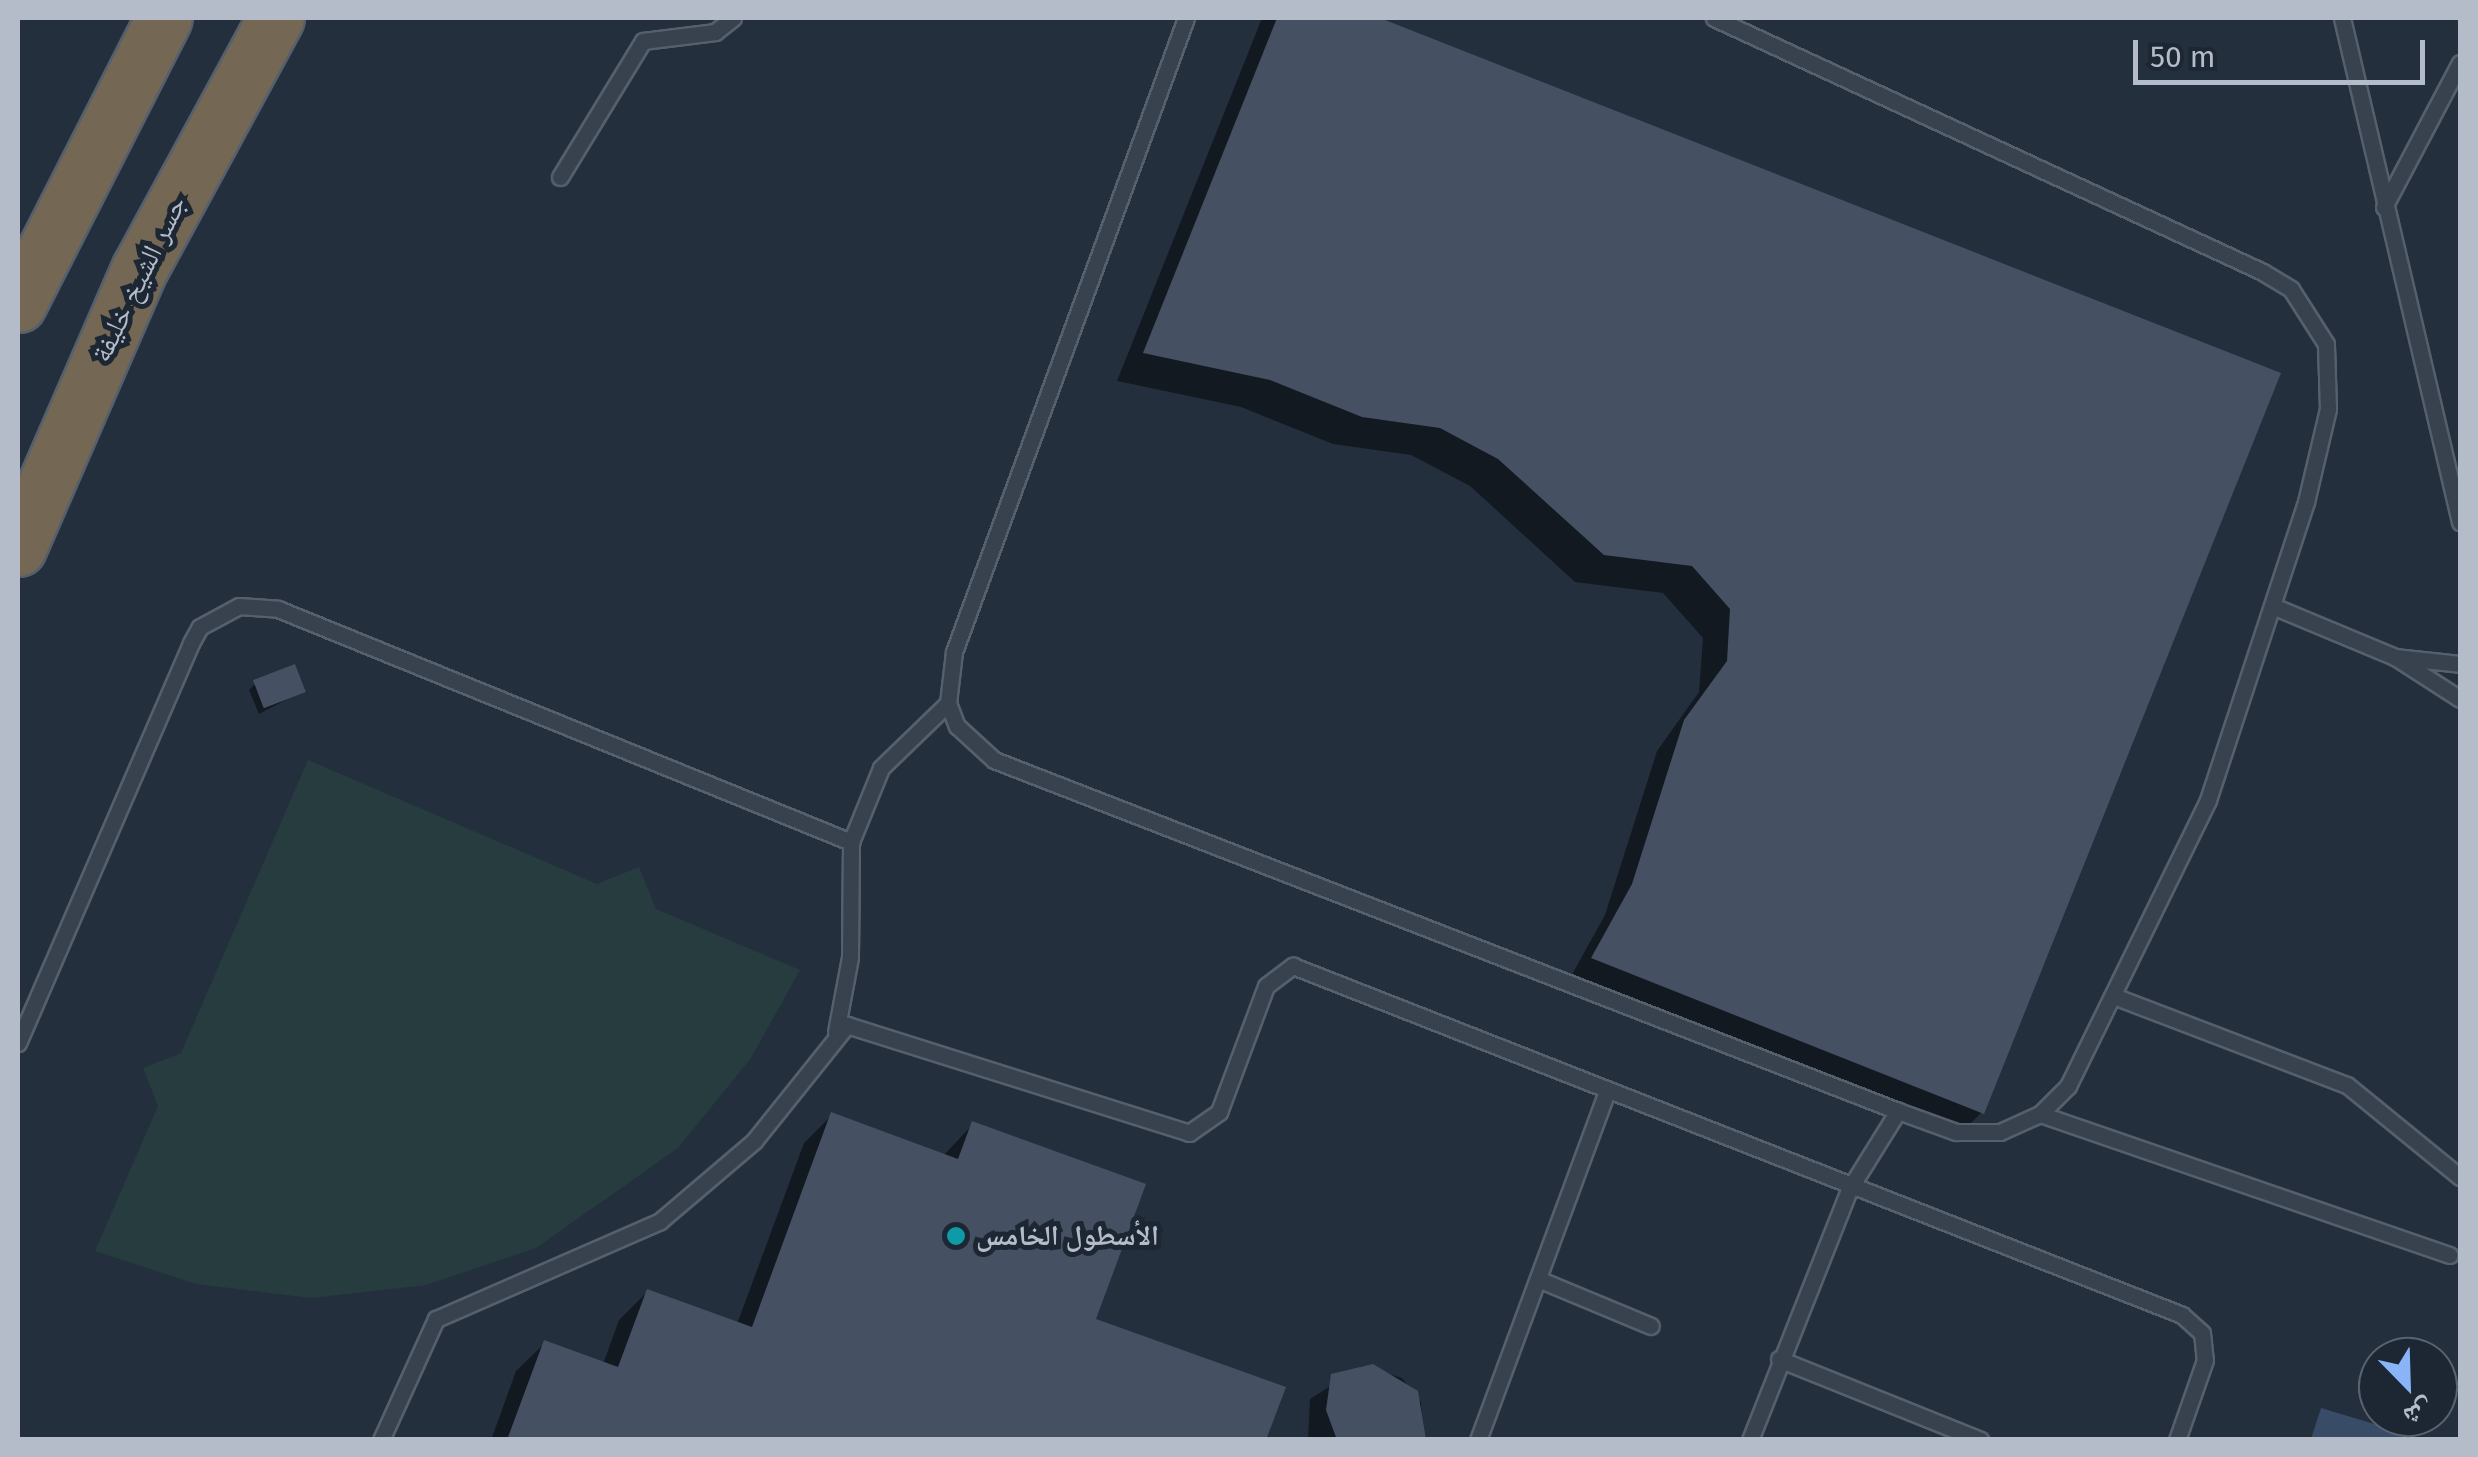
<!DOCTYPE html>
<html>
<head>
<meta charset="utf-8">
<style>
  body { margin:0 }
  #map { position:relative; width:2478px; height:1457px; overflow:hidden; background:#242f3e; font-family:"Fira Sans","Noto Naskh Arabic",sans-serif }
  div>[style] { position:absolute }
  .green>* { inset:0; background:#263c3f }
  .water>* { inset:0; background:#394c67 }
  .shadow>* { inset:0; background:#0007 }
  .building>* { inset:0; background:#455162; transform-origin:0 0 }
  .roads { filter:drop-shadow(2px 0 #565f6c) drop-shadow(-2px 0 #565f6c) drop-shadow(0 2px #565f6c) drop-shadow(0 -2px #565f6c) }
  .lane>* { height:15px; margin:-7.5px; padding:0 7.5px; transform-origin:7.5px; border-radius:7.5px; background:#38414e }
  .highway>* { height:55px; margin:-27.5px; padding:0 27.5px; transform-origin:27.5px; border-radius:27.5px; background:#746855 }
  .dots>* { width:28px; height:28px; translate:-50% -50%; box-sizing:border-box; border:5px solid #1d2633; border-radius:50% }
  span { translate:-50% -50%; white-space:nowrap; text-align:center; line-height:1.15; -webkit-text-stroke:10px #1d2633; paint-order:stroke }
  .street-label { font-size:28px; color:#b4bcc9 }
  .poi-label { font-size:28px; color:#b4bcc9; font-weight:700 }
  .left { translate:0 -50%; text-align:left }
  .frame { position:absolute; inset:0; border:20px solid #b4bcc9; pointer-events:none }
  .north { position:absolute; left:2358px; top:1337px; width:100px; height:100px; box-sizing:border-box; background:#1d2633; border:2px solid #59626f; border-radius:50%; rotate:157deg; font-size:28px; font-weight:700; line-height:40px; text-align:center; color:#b4bcc9 }
  .north::after { content:''; display:block; margin:auto; width:35px; height:45px; background:#8ab4f8; clip-path:polygon(50% 0,100% 100%,50% 72%,0 100%) }
  .scale { position:absolute; left:2133px; top:40px; width:292px; height:45px; box-sizing:border-box; border:5px solid #b4bcc9; border-top:0; padding-left:12px; font-size:30px; line-height:35px; white-space:nowrap; color:#b4bcc9; -webkit-text-stroke:8px #1d2633; paint-order:stroke }
</style>
</head>
<body>
<div id="map">
  <div class="green">
    <i style="clip-path:polygon(308px 760px,597px 884px,639px 867px,656px 909px,800px 970px,751px 1058px,678px 1148px,536px 1248px,426px 1285px,311px 1298px,196px 1284px,95px 1251px,158px 1106px,143px 1068px,181px 1053px)"></i>
  </div>
  <div class="water">
    <i style="clip-path:polygon(2321px 1408px,2424px 1439px,2311px 1439px)"></i>
  </div>
  <div class="shadow">
    <i style="clip-path:polygon(1262px 18px,1373px 18px,2278px 374px,1982px 1112px,1954px 1140px,1565px 987px,1605px 915px,1657px 751px,1699px 692px,1703px 638px,1663px 593px,1575px 582px,1470px 486px,1411px 455px,1333px 444px,1241px 407px,1117px 381px)"></i>
    <i style="clip-path:polygon(255px 684px,303px 691px,259px 714px,249px 690px)"></i>
    <i style="clip-path:polygon(832px 1115px,943px 1156px,973px 1124px,1093px 1320px,1264px 1440px,491px 1440px,516px 1371px,545px 1343px,603px 1364px,619px 1320px,648px 1291px,737px 1324px,804px 1143px)"></i>
    <i style="clip-path:polygon(1362px 1366px,1402px 1378px,1421px 1402px,1423px 1440px,1308px 1440px,1310px 1399px)"></i>
  </div>
  <div class="building">
    <i style="clip-path:polygon(1277px 18px,1380px 18px,2281px 373px,1984px 1114px,1591px 958px,1632px 884px,1684px 720px,1727px 661px,1730px 609px,1692px 566px,1604px 555px,1498px 459px,1440px 428px,1362px 417px,1270px 380px,1143px 353px)"></i>
    <i style="left:295px;top:664px;width:30px;height:45px;rotate:69deg"></i>
    <i style="clip-path:polygon(831px 1112px,958px 1159px,972px 1121px,1146px 1184px,1096px 1319px,1286px 1387px,1266px 1440px,507px 1440px,544px 1340px,618px 1367px,647px 1289px,752px 1327px)"></i>
    <i style="clip-path:polygon(1373px 1364px,1418px 1391px,1426px 1440px,1337px 1440px,1326px 1410px,1331px 1374px)"></i>
  </div>
  <div class="roads">
    <div class="lane">
      <i style="left:1186px;top:18px;width:675px;rotate:110.1deg"></i>
      <i style="left:954px;top:652px;width:51px;rotate:96.7deg"></i>
      <i style="left:948px;top:703px;width:25px;rotate:69deg"></i>
      <i style="left:957px;top:726px;width:50px;rotate:42.6deg"></i>
      <i style="left:994px;top:760px;width:970px;rotate:21.22deg"></i>
      <i style="left:1898px;top:1111px;width:62px;rotate:19.9deg"></i>
      <i style="left:1956px;top:1132px;width:44px"></i>
      <i style="left:2000px;top:1132px;width:44px;rotate:-24.2deg"></i>
      <i style="left:2040px;top:1114px;width:40px;rotate:-45deg"></i>
      <i style="left:2068px;top:1086px;width:318px;rotate:-63.9deg"></i>
      <i style="left:2208px;top:800px;width:314px;rotate:-71.8deg"></i>
      <i style="left:2306px;top:502px;width:96px;rotate:-76.7deg"></i>
      <i style="left:2328px;top:409px;width:65px;rotate:-91.8deg"></i>
      <i style="left:2326px;top:344px;width:65px;rotate:-122.5deg"></i>
      <i style="left:2291px;top:289px;width:33px;rotate:-149deg"></i>
      <i style="left:2263px;top:272px;width:605px;rotate:-155.17deg"></i>
      <i style="left:2342px;top:18px;width:518px;rotate:76.82deg"></i>
      <i style="left:560px;top:177px;width:159px;rotate:-58.6deg"></i>
      <i style="left:643px;top:41px;width:73px;rotate:-7.1deg"></i>
      <i style="left:715px;top:32px;width:23px;rotate:-38deg"></i>
      <i style="left:2384px;top:207px;width:163px;rotate:-62.2deg"></i>
      <i style="left:2275px;top:607px;width:130px;rotate:22.6deg"></i>
      <i style="left:2395px;top:657px;width:77px;rotate:32.9deg"></i>
      <i style="left:2395px;top:657px;width:65px;rotate:6.1deg"></i>
      <i style="left:2116px;top:997px;width:247px;rotate:20.9deg"></i>
      <i style="left:2347px;top:1085px;width:146px;rotate:39.2deg"></i>
      <i style="left:836px;top:1032px;width:76px;rotate:-79.4deg"></i>
      <i style="left:850px;top:957px;width:115px;rotate:-89.5deg"></i>
      <i style="left:851px;top:842px;width:80px;rotate:-67.9deg"></i>
      <i style="left:881px;top:768px;width:93px;rotate:-44.1deg"></i>
      <i style="left:18px;top:1043px;width:436px;rotate:-66.6deg"></i>
      <i style="left:191px;top:643px;width:18px;rotate:-61deg"></i>
      <i style="left:200px;top:627px;width:44px;rotate:-28.3deg"></i>
      <i style="left:239px;top:606px;width:39px;rotate:4deg"></i>
      <i style="left:278px;top:609px;width:619px;rotate:22.13deg"></i>
      <i style="left:2040px;top:1114px;width:433px;rotate:19deg"></i>
      <i style="left:1538px;top:1279px;width:122px;rotate:22.6deg"></i>
      <i style="left:1779px;top:1359px;width:217px;rotate:21.9deg"></i>
      <i style="left:381px;top:1440px;width:133px;rotate:-65.6deg"></i>
      <i style="left:436px;top:1319px;width:244px;rotate:-23.6deg"></i>
      <i style="left:660px;top:1221px;width:123px;rotate:-40.4deg"></i>
      <i style="left:754px;top:1141px;width:149px;rotate:-51.3deg"></i>
      <i style="left:847px;top:1025px;width:359px;rotate:17.5deg"></i>
      <i style="left:1189px;top:1133px;width:37px;rotate:-35deg"></i>
      <i style="left:1219px;top:1112px;width:134px;rotate:-69.5deg"></i>
      <i style="left:1266px;top:986px;width:34px;rotate:-37deg"></i>
      <i style="left:1293px;top:966px;width:955px;rotate:21.43deg"></i>
      <i style="left:2182px;top:1315px;width:27px;rotate:42deg"></i>
      <i style="left:2202px;top:1333px;width:27px;rotate:84deg"></i>
      <i style="left:2205px;top:1360px;width:85px;rotate:109.3deg"></i>
      <i style="left:1478px;top:1440px;width:372px;rotate:-69.7deg"></i>
      <i style="left:1750px;top:1440px;width:271px;rotate:-68.4deg"></i>
      <i style="left:1850px;top:1188px;width:91px;rotate:-58.1deg"></i>
    </div>
    <div class="highway">
      <i style="left:18px;top:304px;width:321px;rotate:-63deg"></i>
      <i style="left:18px;top:548px;width:305px;rotate:-66.5deg"></i>
      <i style="left:140px;top:268px;width:285px;rotate:-61.5deg"></i>
    </div>
  </div>
  <div class="dots">
    <i style="left:956px;top:1236px;background:#0f9aa8"></i>
  </div>
  <div class="street-label">
    <span style="left:139px;top:279px;rotate:-64deg">جسر الشيخ خليفة</span>
  </div>
  <div class="poi-label">
    <span class="left" style="left:976px;top:1236px">الأسطول الخامس</span>
  </div>
  <div class="frame"></div>
  <div class="north">ش</div>
  <div class="scale">50 m</div>
</div>
</body>
</html>
